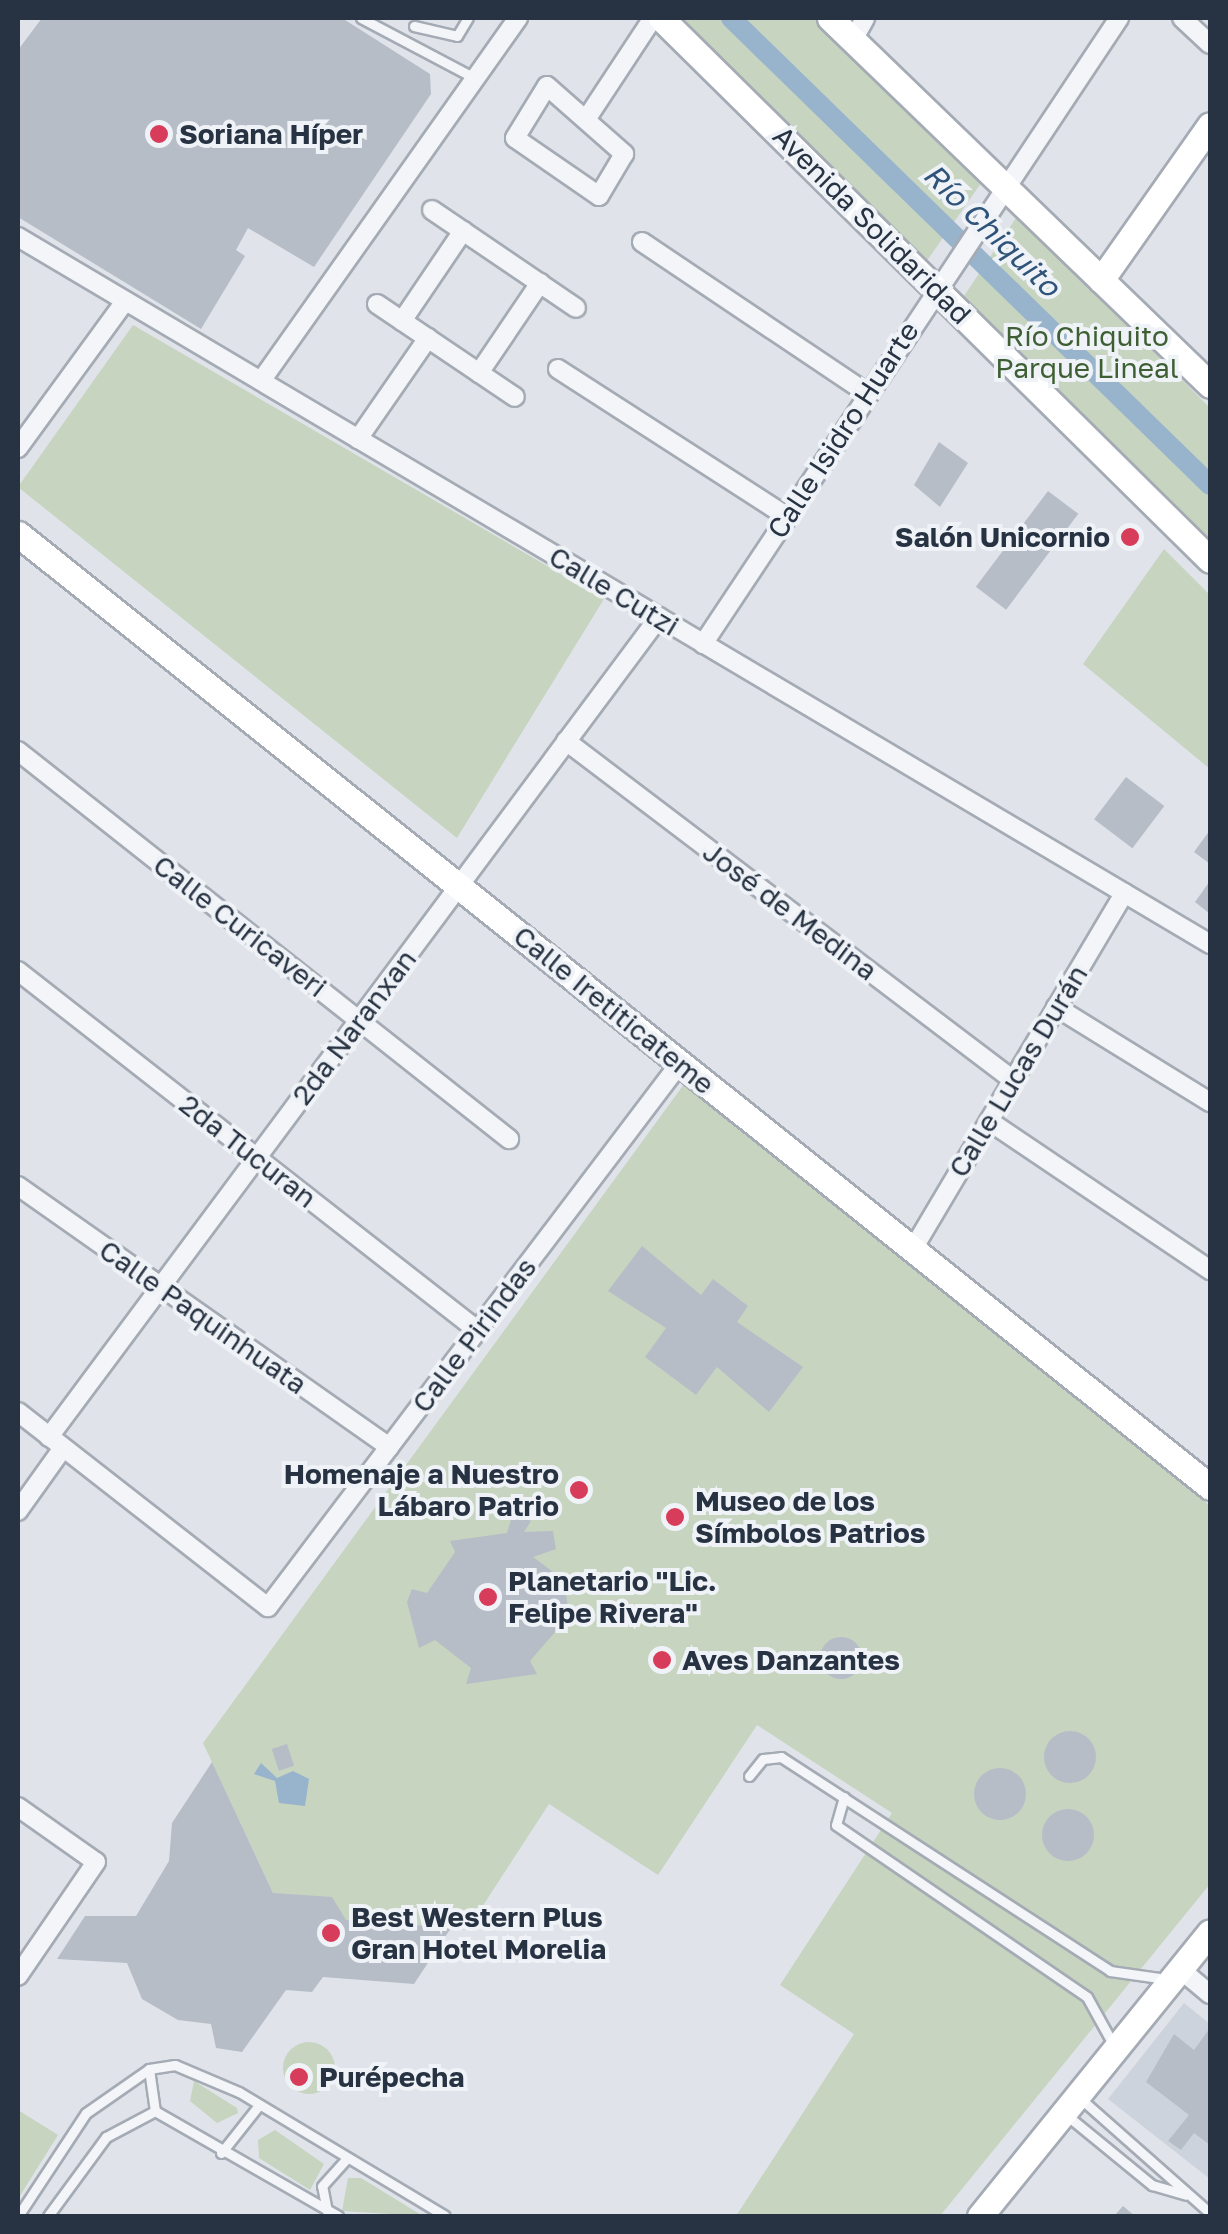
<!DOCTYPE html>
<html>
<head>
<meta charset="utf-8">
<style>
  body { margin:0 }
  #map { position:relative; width:1228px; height:2234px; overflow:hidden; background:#e0e4ea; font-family:"Golos Text",sans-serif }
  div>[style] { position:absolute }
  .built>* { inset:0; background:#cdd3dc }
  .green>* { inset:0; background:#c6d4c0 }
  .round { border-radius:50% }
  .water>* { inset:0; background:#98b4cc }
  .canal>* { height:20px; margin:-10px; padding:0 10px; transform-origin:10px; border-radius:10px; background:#98b4cc }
  .building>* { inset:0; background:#b6bdc7; transform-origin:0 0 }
  .roads { filter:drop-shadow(2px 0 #a5abb4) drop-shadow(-2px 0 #a5abb4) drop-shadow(0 2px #a5abb4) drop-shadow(0 -2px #a5abb4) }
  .lane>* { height:9px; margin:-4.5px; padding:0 4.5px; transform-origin:4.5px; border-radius:4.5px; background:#f3f5f8 }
  .street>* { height:18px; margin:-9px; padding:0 9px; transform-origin:9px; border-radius:9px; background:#f3f5f8 }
  .secondary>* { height:25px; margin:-12.5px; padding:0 12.5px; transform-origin:12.5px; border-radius:12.5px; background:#fff }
  .dots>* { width:28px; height:28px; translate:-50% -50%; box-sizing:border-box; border:5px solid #eff3f7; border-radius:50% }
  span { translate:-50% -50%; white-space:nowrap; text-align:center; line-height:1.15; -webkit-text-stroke:8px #eff3f7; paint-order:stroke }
  .poi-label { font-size:28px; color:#273242; font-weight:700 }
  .left { translate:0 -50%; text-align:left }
  .right { translate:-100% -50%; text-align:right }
  .street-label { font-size:28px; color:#273242 }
  .park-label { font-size:28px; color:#3e5f34 }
  .water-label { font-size:30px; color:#2f5379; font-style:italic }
  .frame { position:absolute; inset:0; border:20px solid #273242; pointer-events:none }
</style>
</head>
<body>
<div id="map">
  <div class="built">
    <i style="clip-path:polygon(1184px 2003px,1210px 2024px,1210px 2179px,1108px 2099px)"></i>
  </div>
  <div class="green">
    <i style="clip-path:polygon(679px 18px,820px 18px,984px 179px,926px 262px)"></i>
    <i style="clip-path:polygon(1018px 215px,1210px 408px,1210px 545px,964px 296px)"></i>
    <i style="clip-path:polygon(133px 325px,604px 599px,457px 838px,18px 487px)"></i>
    <i style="clip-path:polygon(1164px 549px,1210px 595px,1210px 769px,1083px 664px)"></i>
    <i style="clip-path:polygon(690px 1076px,1210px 1506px,1210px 1884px,940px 2216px,736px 2216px,854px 2034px,780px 1985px,892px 1813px,757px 1725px,658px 1875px,549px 1804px,467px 1930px,346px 1920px,273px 1893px,203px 1743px)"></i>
    <i class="round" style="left:283px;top:2042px;width:52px;height:52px"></i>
    <i style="clip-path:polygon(194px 2081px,237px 2108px,238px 2113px,217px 2123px,190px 2101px)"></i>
    <i style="clip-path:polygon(18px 2110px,58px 2135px,18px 2199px)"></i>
    <i style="clip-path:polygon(275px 2130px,324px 2164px,310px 2190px,259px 2158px,258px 2140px)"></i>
    <i style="clip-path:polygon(348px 2178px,361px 2178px,423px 2216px,342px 2211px)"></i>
  </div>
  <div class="water">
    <i style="clip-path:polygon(261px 1763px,277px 1778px,293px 1771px,309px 1779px,305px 1806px,279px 1803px,275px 1781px,254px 1774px)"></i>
  </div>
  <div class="canal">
    <i style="left:731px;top:18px;width:669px;rotate:44.27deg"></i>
  </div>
  <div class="building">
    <i style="clip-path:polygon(42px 18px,342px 18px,430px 74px,431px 94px,314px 267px,248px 228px,236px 250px,245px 256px,201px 329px,18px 217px,18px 50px)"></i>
    <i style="clip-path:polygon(939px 442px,968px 463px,940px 507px,914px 485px)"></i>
    <i style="left:1048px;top:491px;width:38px;height:120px;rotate:37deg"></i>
    <i style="left:1126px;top:777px;width:48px;height:53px;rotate:37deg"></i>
    <i style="clip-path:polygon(1210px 830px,1210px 864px,1194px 852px)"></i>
    <i style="clip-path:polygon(1210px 881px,1210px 914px,1195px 902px)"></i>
    <i style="clip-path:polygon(642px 1246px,701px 1295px,713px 1279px,748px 1306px,737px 1322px,803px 1367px,769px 1412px,717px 1367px,696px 1395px,645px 1357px,666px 1328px,608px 1291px)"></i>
    <i style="clip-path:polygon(513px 1513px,531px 1521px,524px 1532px,553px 1531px,556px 1549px,533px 1557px,564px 1580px,569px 1616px,530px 1661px,537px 1674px,466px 1684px,471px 1668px,435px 1640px,419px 1648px,407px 1602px,412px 1589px,427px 1593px,455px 1552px,450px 1541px,507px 1533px)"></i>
    <i class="round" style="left:820px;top:1637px;width:42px;height:42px"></i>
    <i class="round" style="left:1044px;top:1731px;width:52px;height:52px"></i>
    <i style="left:287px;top:1744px;width:23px;height:16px;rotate:72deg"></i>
    <i style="clip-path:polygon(212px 1762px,273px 1893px,332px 1897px,346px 1920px,451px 1928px,414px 1984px,323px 1977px,312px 1992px,286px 1990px,242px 2052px,216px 2048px,211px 2024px,178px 2020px,142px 1999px,127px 1963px,57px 1959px,85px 1916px,136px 1916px,169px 1861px,172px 1823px)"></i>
    <i class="round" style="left:974px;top:1768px;width:52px;height:52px"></i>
    <i class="round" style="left:1042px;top:1809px;width:52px;height:52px"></i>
    <i style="clip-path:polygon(1210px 2028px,1210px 2145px,1194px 2133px,1181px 2150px,1168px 2141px,1189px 2115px,1146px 2082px,1174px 2034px,1194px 2050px)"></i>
    <i style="clip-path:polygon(1123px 2206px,1135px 2216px,1114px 2216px)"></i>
  </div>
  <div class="roads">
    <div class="lane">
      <i style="left:361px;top:18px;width:129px;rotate:27.8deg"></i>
      <i style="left:414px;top:26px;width:44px;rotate:13.1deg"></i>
      <i style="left:457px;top:36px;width:21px;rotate:-59deg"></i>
      <i style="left:749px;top:1776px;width:22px;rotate:-51deg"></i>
      <i style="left:763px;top:1759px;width:18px;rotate:-6deg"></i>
      <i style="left:781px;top:1757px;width:392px;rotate:33deg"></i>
      <i style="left:1110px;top:1971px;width:57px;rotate:8.1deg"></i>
      <i style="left:844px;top:1797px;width:29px;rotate:106deg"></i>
      <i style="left:836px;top:1825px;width:304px;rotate:34.4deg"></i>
      <i style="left:1087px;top:1997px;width:54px;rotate:61deg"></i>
      <i style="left:149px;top:2069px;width:42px;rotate:81.9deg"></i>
      <i style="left:1081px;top:2099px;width:172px;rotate:41.5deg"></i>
      <i style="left:1064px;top:2113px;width:114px;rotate:39.3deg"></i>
      <i style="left:1152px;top:2185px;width:35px;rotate:16deg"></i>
      <i style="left:221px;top:2153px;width:61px;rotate:-51.6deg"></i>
      <i style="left:327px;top:2211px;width:25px;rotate:-101deg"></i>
      <i style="left:322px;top:2186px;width:38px;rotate:-48deg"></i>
      <i style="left:18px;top:2216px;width:123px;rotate:-56.6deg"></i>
      <i style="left:86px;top:2113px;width:77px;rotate:-34.9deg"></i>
      <i style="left:149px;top:2069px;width:26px;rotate:-9deg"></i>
      <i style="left:175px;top:2065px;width:69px;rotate:22.9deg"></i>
      <i style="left:239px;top:2092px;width:240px;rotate:31deg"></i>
      <i style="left:48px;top:2216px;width:98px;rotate:-53.7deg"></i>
      <i style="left:106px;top:2137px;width:55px;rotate:-28deg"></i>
      <i style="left:155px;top:2111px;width:211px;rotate:29.8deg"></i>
    </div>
    <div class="street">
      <i style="left:1182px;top:18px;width:38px;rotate:43deg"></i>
      <i style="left:853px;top:40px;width:25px;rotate:-61deg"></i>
      <i style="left:547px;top:86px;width:103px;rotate:41.4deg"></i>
      <i style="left:624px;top:154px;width:49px;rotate:120.8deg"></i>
      <i style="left:599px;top:196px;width:102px;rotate:-145.4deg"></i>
      <i style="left:515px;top:138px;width:61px;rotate:-58.4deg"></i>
      <i style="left:589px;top:115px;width:116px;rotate:-56.6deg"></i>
      <i style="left:432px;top:210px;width:174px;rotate:34.2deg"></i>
      <i style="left:18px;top:237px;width:1386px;rotate:30.67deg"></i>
      <i style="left:642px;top:242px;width:271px;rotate:33.9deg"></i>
      <i style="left:377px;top:304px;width:166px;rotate:34deg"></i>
      <i style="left:402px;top:321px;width:109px;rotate:-55.9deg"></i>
      <i style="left:558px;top:369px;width:271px;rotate:32.8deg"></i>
      <i style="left:479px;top:373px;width:109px;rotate:-55.9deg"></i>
      <i style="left:261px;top:381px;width:445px;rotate:-54.7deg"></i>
      <i style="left:358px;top:439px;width:123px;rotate:-55.3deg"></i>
      <i style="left:18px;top:448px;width:182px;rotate:-53.9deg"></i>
      <i style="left:703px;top:644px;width:752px;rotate:-56.39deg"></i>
      <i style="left:566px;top:741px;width:561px;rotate:37.18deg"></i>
      <i style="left:18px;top:751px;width:626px;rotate:38.32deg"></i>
      <i style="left:18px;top:971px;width:583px;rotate:38.03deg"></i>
      <i style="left:1056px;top:1007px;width:181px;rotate:31.7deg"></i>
      <i style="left:989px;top:1121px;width:267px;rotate:34deg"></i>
      <i style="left:18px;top:1186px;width:454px;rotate:35.1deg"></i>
      <i style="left:913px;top:1249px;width:414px;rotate:-59.3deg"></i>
      <i style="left:18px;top:1412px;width:317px;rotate:38deg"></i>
      <i style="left:268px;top:1607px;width:682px;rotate:-52.86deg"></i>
      <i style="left:49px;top:1437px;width:1022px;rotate:-53.35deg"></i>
      <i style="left:18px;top:1511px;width:77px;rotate:-54.5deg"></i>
      <i style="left:18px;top:1807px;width:95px;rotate:35.2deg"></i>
      <i style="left:96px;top:1862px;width:138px;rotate:124.4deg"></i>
      <i style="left:1180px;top:1969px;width:39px;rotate:40deg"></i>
    </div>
    <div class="secondary">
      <i style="left:661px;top:18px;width:771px;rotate:44.63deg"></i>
      <i style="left:830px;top:18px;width:528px;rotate:44deg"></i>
      <i style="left:1101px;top:280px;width:189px;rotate:-54.9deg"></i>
      <i style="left:18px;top:534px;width:1526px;rotate:38.64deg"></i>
      <i style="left:980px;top:2216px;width:365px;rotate:-51deg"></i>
    </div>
  </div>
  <div class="dots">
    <i style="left:159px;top:134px;background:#d73c5a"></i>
    <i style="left:1130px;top:537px;background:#d73c5a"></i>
    <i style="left:579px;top:1490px;background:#d73c5a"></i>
    <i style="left:675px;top:1517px;background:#d73c5a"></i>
    <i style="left:488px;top:1597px;background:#d73c5a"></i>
    <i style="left:662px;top:1660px;background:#d73c5a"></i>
    <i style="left:331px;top:1933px;background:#d73c5a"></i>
    <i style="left:299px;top:2077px;background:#d73c5a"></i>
  </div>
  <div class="poi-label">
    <span class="left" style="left:179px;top:134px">Soriana Híper</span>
    <span class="right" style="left:1110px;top:537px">Salón Unicornio</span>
    <span class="right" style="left:559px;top:1490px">Homenaje a Nuestro<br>Lábaro Patrio</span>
    <span class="left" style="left:695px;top:1517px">Museo de los<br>Símbolos Patrios</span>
    <span class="left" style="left:508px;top:1597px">Planetario "Lic.<br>Felipe Rivera"</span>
    <span class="left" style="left:682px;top:1660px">Aves Danzantes</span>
    <span class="left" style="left:351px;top:1933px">Best Western Plus<br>Gran Hotel Morelia</span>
    <span class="left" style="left:319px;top:2077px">Purépecha</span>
  </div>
  <div class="street-label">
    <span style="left:872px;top:225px;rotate:45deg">Avenida Solidaridad</span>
    <span style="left:843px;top:430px;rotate:-57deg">Calle Isidro Huarte</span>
    <span style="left:614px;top:591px;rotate:31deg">Calle Cutzi</span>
    <span style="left:790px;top:911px;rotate:37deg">José de Medina</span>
    <span style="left:240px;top:926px;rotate:38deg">Calle Curicaveri</span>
    <span style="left:614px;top:1010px;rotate:39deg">Calle Iretiticateme</span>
    <span style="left:354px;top:1027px;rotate:-53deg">2da Naranxan</span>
    <span style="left:1018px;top:1071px;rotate:-59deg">Calle Lucas Durán</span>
    <span style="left:248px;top:1151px;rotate:38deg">2da Tucuran</span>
    <span style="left:203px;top:1317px;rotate:35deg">Calle Paquinhuata</span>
    <span style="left:474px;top:1335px;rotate:-53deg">Calle Pirindas</span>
  </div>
  <div class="park-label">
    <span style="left:1087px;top:352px">Río Chiquito<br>Parque Lineal</span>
  </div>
  <div class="water-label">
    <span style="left:992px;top:230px;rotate:44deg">Río Chiquito</span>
  </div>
  <div class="frame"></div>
</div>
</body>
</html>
